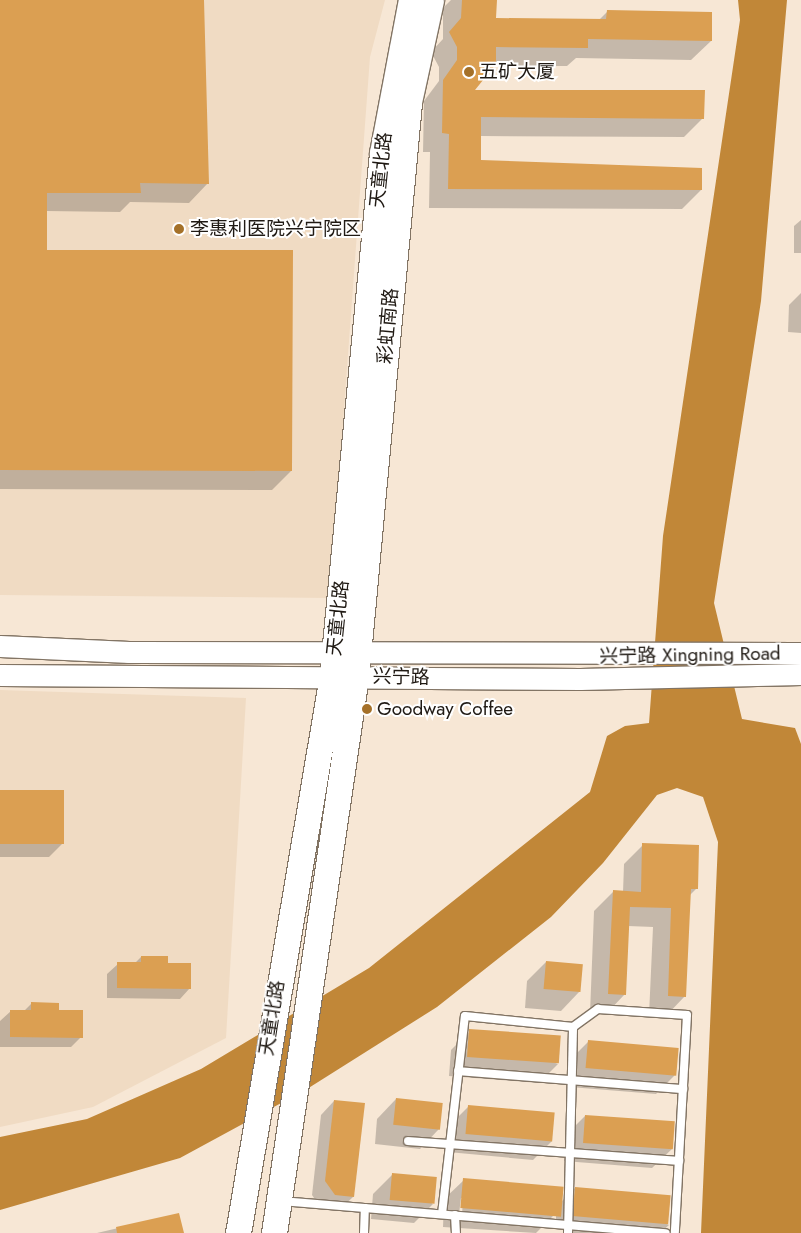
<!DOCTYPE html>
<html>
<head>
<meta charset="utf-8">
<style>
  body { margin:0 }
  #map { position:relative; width:801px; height:1233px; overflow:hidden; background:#f7e7d5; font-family:Jost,"Noto Sans SC",sans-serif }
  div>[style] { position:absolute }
  .built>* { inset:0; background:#f0dbc3 }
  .water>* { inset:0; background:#c18738 }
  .shadow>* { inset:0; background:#0003 }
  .building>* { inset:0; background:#db9f52; transform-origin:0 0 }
  .roads { filter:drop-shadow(1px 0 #827464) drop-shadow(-1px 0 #827464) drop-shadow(0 1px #827464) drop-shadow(0 -1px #827464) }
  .service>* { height:8px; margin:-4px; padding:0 4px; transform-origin:4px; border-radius:4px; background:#fff }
  .secondary>* { height:21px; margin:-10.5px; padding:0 10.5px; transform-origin:10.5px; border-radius:10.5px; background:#fff }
  .primary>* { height:25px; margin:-12.5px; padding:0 12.5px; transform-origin:12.5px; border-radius:12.5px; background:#fff }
  .dots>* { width:14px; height:14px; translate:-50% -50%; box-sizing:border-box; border:2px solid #fff; border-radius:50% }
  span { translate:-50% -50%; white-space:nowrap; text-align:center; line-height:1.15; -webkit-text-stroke:4px #fff; paint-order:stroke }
  .poi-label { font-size:19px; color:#201a14 }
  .left { translate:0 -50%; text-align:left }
  .street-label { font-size:19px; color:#201a14 }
</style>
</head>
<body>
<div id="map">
  <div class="built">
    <i style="clip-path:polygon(0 0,385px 0,370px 57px,330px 598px,0 595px)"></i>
    <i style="clip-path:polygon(0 690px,246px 698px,226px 1038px,93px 1107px,0 1127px)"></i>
  </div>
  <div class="water">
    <i style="clip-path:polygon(738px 0,787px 0,761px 301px,714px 603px,742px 719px,795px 728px,801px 744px,801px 1233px,701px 1233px,718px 842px,703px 797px,677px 788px,657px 795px,603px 863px,551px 917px,437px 1007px,307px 1089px,180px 1158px,0 1210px,0 1137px,87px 1119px,201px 1069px,369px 968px,590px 792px,607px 736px,625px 726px,649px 723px,663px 536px,740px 20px)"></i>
  </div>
  <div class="shadow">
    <i style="clip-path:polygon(203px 0,208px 183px,189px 203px,130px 202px,120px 212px,46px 211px,46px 251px,291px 471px,272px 490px,0 489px,0 1px)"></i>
    <i style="clip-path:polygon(451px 0,495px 0,495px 19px,599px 20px,607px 12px,711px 41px,691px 60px,576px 58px,567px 66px,493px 66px,472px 91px,703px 118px,684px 137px,480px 136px,479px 161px,701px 190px,682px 209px,429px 208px,430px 152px,423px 152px,424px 101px,439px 81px,439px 67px,431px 52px,443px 39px,443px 8px)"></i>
    <i style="clip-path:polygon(801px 220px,801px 253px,794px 253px,794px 226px)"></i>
    <i style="clip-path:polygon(801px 293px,801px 333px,788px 332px,789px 305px)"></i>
    <i style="clip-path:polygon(0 791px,63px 843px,49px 857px,0 857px)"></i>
    <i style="clip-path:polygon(643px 845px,697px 888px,689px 896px,685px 996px,666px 1016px,649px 1015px,653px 927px,628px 926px,625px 994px,606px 1014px,590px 1013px,594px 911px,613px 892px,623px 892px,624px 864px)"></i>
    <i style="clip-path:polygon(141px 957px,166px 964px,190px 988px,180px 999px,107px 998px,107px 974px,118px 964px,134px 964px)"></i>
    <i style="clip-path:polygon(546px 962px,580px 991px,561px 1011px,525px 1008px,527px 981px)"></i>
    <i style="clip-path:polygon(31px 1004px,57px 1011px,81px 1037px,71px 1047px,0 1047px,0 1021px,11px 1011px,24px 1011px)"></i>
    <i style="clip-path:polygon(470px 1031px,558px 1064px,539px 1083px,449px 1076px,451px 1050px)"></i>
    <i style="clip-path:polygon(588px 1042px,675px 1075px,656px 1094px,570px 1087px,569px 1061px)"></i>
    <i style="clip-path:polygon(396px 1099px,439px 1129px,420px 1149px,375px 1144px,377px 1119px)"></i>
    <i style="clip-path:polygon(334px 1101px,353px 1197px,339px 1210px,321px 1208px,312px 1195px,321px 1115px)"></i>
    <i style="clip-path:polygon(469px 1106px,552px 1141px,533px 1160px,448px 1152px,450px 1125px)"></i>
    <i style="clip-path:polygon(585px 1116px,672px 1149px,652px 1168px,564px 1161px,566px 1135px)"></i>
    <i style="clip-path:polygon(392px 1175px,433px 1204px,414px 1223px,371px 1219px,373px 1194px)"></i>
    <i style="clip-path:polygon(evenodd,464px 1180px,562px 1201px,575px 1188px,669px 1225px,660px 1233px,564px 1233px,565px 1223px,556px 1222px,556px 1213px,536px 1233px,443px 1227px,444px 1199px,464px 1180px,461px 1198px,463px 1198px,462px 1215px,459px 1214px,461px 1198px)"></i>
    <i style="clip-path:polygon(178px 1214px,183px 1233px,97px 1233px)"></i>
  </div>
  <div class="building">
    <i style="clip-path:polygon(0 0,204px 0,209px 184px,140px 183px,141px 193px,47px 193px,47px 250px,293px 250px,292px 471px,0 470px)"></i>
    <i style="clip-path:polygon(462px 0,497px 0,496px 18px,606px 19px,607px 10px,712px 12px,712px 41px,588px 39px,588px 48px,496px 47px,496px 64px,475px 90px,705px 90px,704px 119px,481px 117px,481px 160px,702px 168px,702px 190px,448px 189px,449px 134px,442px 133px,443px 80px,457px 60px,457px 47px,449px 32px,461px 18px)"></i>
    <i style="left:0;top:790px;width:64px;height:54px"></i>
    <i style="clip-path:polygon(642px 843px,699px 845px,698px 889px,691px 889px,686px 997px,668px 996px,671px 908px,630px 907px,626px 995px,608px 994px,613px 890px,641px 892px)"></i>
    <i style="clip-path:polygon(141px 956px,168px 956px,168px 963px,191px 963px,191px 989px,117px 988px,117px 962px,141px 962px)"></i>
    <i style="left:546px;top:961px;width:37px;height:28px;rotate:5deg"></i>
    <i style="clip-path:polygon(31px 1002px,59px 1003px,59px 1010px,83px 1010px,83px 1038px,10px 1037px,10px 1010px,31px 1010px)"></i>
    <i style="left:469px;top:1029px;width:92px;height:28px;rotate:4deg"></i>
    <i style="left:588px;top:1040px;width:91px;height:28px;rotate:5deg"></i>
    <i style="left:396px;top:1098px;width:47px;height:27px;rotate:6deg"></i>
    <i style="clip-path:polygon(334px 1100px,365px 1103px,354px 1197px,335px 1195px,325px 1181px)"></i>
    <i style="left:468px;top:1105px;width:87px;height:29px;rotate:5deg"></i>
    <i style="left:585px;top:1115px;width:90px;height:28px;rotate:4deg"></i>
    <i style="left:392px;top:1173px;width:45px;height:27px;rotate:5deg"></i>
    <i style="left:463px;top:1178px;width:101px;height:30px;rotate:5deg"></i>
    <i style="left:575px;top:1187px;width:96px;height:29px;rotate:5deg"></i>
    <i style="clip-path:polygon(179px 1213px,184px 1233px,117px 1233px,116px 1227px)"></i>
  </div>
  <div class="roads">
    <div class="service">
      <i style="left:458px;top:1071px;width:226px;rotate:4.6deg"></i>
      <i style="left:408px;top:1141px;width:272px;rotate:4.2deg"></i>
      <i style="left:281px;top:1201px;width:386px;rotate:4.8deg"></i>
      <i style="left:442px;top:1214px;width:199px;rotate:-83.4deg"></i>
      <i style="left:465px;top:1016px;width:109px;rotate:5.8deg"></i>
      <i style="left:573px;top:1027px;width:31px;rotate:-36deg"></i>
      <i style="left:598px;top:1009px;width:89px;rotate:3.9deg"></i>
      <i style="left:687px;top:1015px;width:218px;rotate:93.2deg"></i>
      <i style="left:455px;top:1215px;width:18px;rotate:87deg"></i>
      <i style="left:364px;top:1233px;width:25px;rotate:-88deg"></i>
      <i style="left:568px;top:1233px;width:206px;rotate:-88.6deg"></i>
    </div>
    <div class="secondary">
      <i style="left:0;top:646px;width:129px;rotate:2.7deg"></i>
      <i style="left:129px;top:652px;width:672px;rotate:0.09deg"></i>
      <i style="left:0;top:675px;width:580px;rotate:0.4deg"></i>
      <i style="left:580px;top:679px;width:221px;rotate:-1.3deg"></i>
    </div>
    <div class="primary">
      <i style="left:238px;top:1233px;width:565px;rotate:-80.42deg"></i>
      <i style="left:332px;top:676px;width:525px;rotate:-84.54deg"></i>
      <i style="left:382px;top:153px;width:156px;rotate:-79.3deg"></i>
      <i style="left:274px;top:1233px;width:563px;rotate:-81.63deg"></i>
      <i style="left:356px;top:676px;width:576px;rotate:-84.72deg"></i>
      <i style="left:409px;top:102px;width:104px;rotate:-77.8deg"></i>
    </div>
  </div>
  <div class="dots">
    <i style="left:469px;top:72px;background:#a57129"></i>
    <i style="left:179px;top:229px;background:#a57129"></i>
    <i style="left:367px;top:709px;background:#a57129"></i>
  </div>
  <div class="poi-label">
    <span class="left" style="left:479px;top:72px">五矿大厦</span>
    <span class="left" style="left:190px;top:229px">李惠利医院兴宁院区</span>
    <span class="left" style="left:377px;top:709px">Goodway Coffee</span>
  </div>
  <div class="street-label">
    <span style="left:381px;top:170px;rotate:-84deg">天童北路</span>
    <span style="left:388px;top:326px;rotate:-85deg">彩虹南路</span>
    <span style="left:338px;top:618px;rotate:-84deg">天童北路</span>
    <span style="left:690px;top:655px;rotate:-1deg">兴宁路 Xingning Road</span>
    <span style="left:401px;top:677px;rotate:1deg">兴宁路</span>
    <span style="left:272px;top:1018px;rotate:-81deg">天童北路</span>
  </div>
</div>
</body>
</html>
